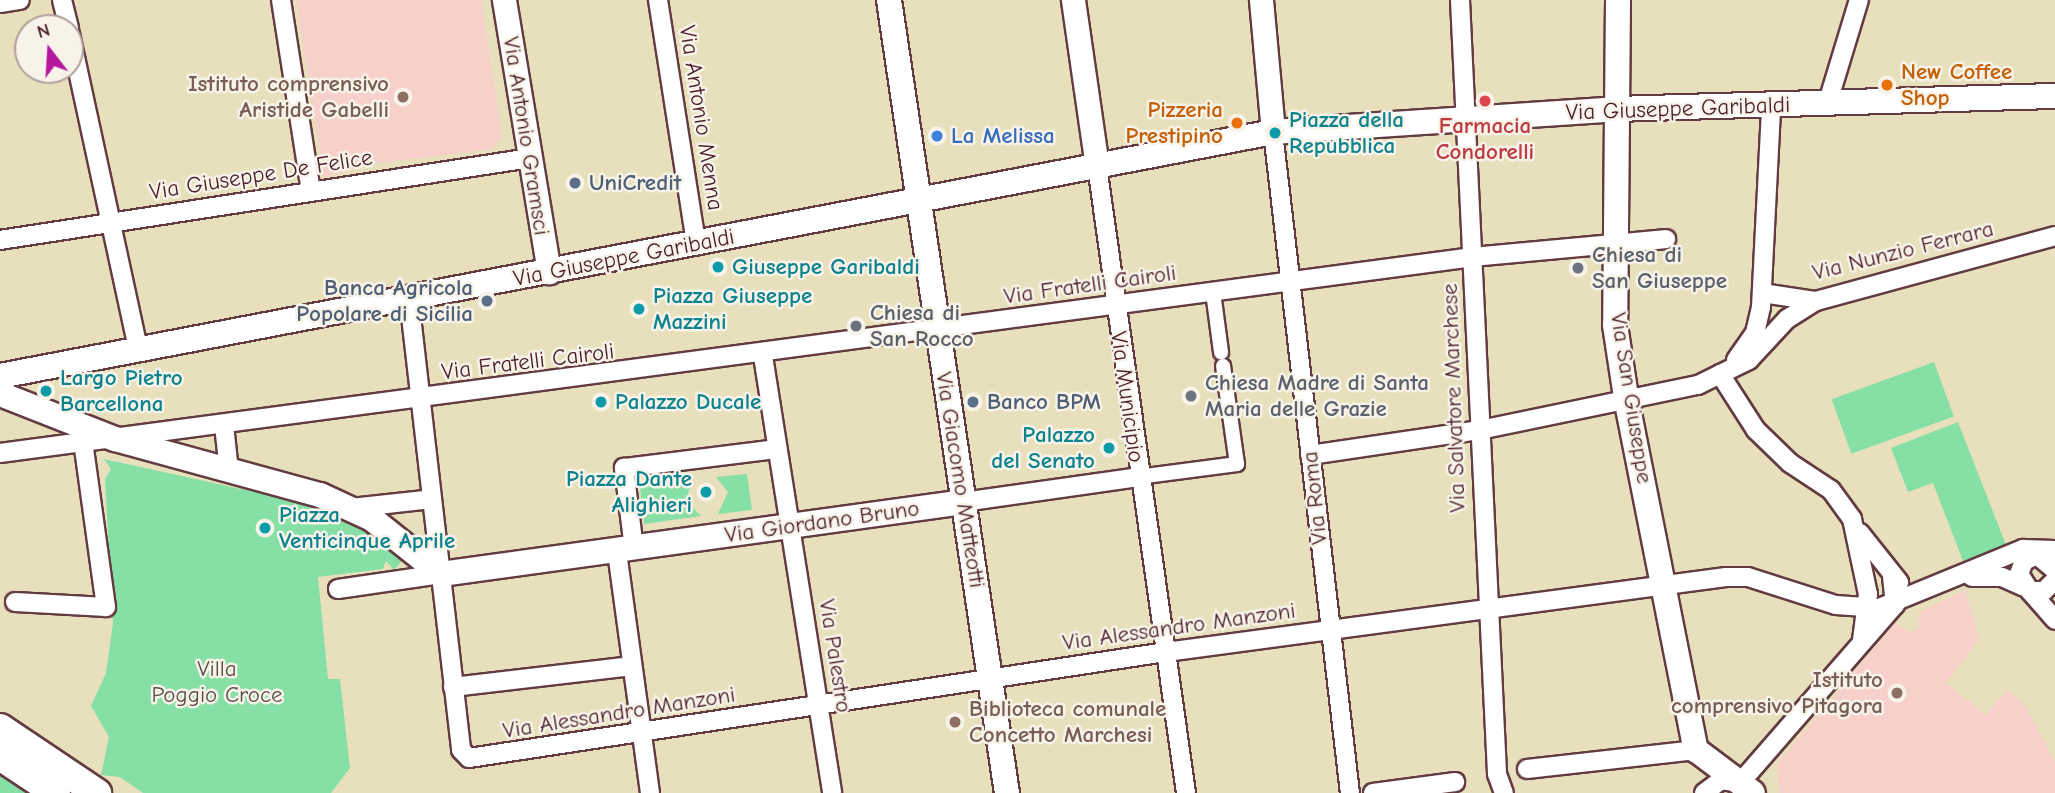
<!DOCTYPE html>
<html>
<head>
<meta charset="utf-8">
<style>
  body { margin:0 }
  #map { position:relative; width:2055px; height:793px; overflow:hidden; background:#e8e0bc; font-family:"Comic Neue",sans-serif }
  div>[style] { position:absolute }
  .built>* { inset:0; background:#f7d0ca }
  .green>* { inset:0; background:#86e0a5; transform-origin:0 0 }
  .roads { filter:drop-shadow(2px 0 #623c41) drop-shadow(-2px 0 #623c41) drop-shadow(0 2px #623c41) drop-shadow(0 -2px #623c41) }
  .pedestrian>* { height:14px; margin:-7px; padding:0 7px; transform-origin:7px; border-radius:7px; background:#fff }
  .minor>* { height:18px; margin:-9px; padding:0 9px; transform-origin:9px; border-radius:9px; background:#fff }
  .tertiary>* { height:23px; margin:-11.5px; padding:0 11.5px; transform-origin:11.5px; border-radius:11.5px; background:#fff }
  .secondary>* { height:24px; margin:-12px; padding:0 12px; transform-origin:12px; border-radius:12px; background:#fff }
  .primary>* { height:28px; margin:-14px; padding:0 14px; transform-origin:14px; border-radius:14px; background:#fff }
  .dots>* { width:19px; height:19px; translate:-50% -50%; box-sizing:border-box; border:4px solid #f7f3e8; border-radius:50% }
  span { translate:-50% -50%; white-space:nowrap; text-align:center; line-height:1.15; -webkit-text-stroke:5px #f7f3e8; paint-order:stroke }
  .food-label { font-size:23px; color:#c56008; font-weight:700 }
  .left { translate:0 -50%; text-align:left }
  .right { translate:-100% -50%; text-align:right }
  .education-label { font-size:23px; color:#785e54; font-weight:700 }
  .street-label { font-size:23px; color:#4a1f2b }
  .culture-label { font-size:23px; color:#0d838f; font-weight:700 }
  .health-label { font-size:23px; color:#be3a42; font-weight:700 }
  .shop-label { font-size:23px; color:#366cbe; font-weight:700 }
  .service-label { font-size:23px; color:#4e5e75; font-weight:700 }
  .worship-label { font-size:23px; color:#5b616d; font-weight:700 }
  .park-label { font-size:23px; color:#594f4a }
  .north { position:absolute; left:14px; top:14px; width:70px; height:70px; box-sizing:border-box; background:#f7f3e8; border:2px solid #b29e9c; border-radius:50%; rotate:343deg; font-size:19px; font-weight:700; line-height:28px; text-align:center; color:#4a1f2b }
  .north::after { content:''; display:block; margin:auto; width:24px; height:32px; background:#b5179e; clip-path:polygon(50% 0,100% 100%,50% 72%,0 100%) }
</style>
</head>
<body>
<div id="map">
  <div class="built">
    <i style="clip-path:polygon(296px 0,481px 0,502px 137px,492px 149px,378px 163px,324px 177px)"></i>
    <i style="clip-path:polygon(1965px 590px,1979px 639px,1946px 683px,1986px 715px,2007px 690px,2024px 703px,2055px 763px,2055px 793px,1779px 793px,1777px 764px,1895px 623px,1909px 632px,1919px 628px,1919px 612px)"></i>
  </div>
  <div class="green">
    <i style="left:1934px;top:362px;width:58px;height:109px;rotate:70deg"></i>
    <i style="clip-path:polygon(1958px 422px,2006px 545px,1963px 561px,1933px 483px,1908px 492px,1891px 448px)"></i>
    <i style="clip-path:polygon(104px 459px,319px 506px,371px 530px,402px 561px,394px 570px,386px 561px,383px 569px,318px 577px,328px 679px,340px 679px,350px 768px,331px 793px,143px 793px,120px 777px,101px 775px,109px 737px,91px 706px,106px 673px,113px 623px,105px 479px,111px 469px)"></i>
    <i style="clip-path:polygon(747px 474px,752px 510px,718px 514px,728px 492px,716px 477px)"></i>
    <i style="clip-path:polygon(692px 481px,686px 501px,701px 516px,644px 524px,640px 487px)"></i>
    <i style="clip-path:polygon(0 769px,35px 793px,0 793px)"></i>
  </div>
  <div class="roads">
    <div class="pedestrian">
      <i style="left:1213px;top:292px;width:61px;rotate:82.4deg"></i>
      <i style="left:1138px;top:477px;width:100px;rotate:-7.5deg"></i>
      <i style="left:1237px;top:464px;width:99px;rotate:-98.1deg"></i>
    </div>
    <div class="minor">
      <i style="left:62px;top:0;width:29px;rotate:76deg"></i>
      <i style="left:281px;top:0;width:194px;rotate:81.1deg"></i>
      <i style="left:658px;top:0;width:247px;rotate:81.1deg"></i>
      <i style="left:1460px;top:0;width:775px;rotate:87.26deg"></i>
      <i style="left:1497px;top:774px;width:20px;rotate:70deg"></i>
      <i style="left:0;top:3px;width:20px;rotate:-9deg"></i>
      <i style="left:70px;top:34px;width:325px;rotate:77.8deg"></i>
      <i style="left:1827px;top:105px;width:110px;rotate:-73.1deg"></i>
      <i style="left:1273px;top:132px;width:665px;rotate:83.36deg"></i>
      <i style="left:1097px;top:166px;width:633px;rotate:81.92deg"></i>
      <i style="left:0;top:240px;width:536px;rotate:-8.79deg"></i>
      <i style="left:1762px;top:293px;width:55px;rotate:8.4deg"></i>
      <i style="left:1816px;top:301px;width:248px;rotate:-15.2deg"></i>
      <i style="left:409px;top:299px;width:454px;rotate:83.4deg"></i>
      <i style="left:461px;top:750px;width:11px;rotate:45deg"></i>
      <i style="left:469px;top:758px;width:705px;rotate:-8.65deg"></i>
      <i style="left:1166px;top:652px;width:565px;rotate:-7.63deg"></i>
      <i style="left:1726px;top:577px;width:22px"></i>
      <i style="left:1748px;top:577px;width:92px;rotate:17.7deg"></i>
      <i style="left:1836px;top:605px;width:43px;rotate:4deg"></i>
      <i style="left:1879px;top:608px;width:156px;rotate:-22.3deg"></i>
      <i style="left:2023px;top:549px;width:32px;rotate:2deg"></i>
      <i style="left:763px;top:356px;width:442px;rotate:81deg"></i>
      <i style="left:1736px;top:360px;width:33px;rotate:-55deg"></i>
      <i style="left:1755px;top:333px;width:27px;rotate:-77deg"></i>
      <i style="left:1761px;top:307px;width:199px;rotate:-87.1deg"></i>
      <i style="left:1720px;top:374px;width:67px;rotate:57.3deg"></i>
      <i style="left:1756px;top:430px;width:47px;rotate:44.1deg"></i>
      <i style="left:1790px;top:463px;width:49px;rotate:33.4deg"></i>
      <i style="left:1831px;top:490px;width:36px;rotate:54deg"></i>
      <i style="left:1852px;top:519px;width:77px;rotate:78deg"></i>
      <i style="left:1868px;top:594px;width:46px;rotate:97.4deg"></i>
      <i style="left:224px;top:425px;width:46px;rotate:83.8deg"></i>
      <i style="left:0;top:453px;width:1486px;rotate:-7.58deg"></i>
      <i style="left:1473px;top:257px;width:194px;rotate:-5.3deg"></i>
      <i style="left:1310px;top:455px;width:172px;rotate:-8.4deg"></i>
      <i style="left:1480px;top:430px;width:223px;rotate:-11.7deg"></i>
      <i style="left:1698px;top:385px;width:57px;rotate:-26.1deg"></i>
      <i style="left:1749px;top:360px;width:56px;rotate:-47.2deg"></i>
      <i style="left:1787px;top:319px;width:34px;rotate:-32deg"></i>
      <i style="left:963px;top:502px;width:177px;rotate:-8.1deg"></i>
      <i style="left:351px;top:508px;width:81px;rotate:-6.3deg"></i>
      <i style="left:1860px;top:533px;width:63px;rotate:51.5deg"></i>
      <i style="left:634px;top:549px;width:82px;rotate:-97deg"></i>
      <i style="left:624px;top:468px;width:154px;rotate:-7.1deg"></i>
      <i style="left:617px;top:552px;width:243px;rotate:82.2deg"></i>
      <i style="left:1972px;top:577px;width:30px"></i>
      <i style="left:2002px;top:577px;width:24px;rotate:24deg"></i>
      <i style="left:2054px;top:581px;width:14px;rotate:135deg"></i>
      <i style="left:2044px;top:591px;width:14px;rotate:180deg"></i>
      <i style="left:2030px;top:591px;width:20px;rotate:-123deg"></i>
      <i style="left:2019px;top:574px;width:14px;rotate:-69deg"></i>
      <i style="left:2024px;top:561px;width:14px;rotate:-25deg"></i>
      <i style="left:2037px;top:555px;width:23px;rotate:40deg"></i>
      <i style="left:338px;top:589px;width:104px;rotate:-8.3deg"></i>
      <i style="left:2030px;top:591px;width:38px;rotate:49deg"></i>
      <i style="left:15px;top:602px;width:91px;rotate:3.1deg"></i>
      <i style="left:106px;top:607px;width:176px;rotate:-97.9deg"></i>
      <i style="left:453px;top:687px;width:180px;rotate:-6.7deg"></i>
      <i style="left:1527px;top:769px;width:170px;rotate:-6.4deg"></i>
      <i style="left:1373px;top:793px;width:83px;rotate:-7.6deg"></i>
      <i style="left:1704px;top:793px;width:21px;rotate:-37deg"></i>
      <i style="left:1721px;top:780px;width:19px;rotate:9deg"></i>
      <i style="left:1740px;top:783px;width:236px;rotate:-49deg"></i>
      <i style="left:1895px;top:605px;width:29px;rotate:-96deg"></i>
    </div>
    <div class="tertiary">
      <i style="left:504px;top:0;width:276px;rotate:80.6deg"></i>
      <i style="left:1073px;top:0;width:168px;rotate:81.8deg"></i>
      <i style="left:1261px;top:0;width:133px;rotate:84.8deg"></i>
    </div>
    <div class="secondary">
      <i style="left:889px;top:0;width:802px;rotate:81.54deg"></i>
      <i style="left:1618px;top:0;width:325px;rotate:90.5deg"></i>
      <i style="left:1615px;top:325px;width:79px;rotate:81.3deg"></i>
      <i style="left:1627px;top:403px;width:354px;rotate:78.8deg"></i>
      <i style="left:1696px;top:750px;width:71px;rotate:37deg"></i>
      <i style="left:0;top:376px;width:1296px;rotate:-10.85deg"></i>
      <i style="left:1273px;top:132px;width:343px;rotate:-3.8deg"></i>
      <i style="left:1615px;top:109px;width:440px;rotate:-1.7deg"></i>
      <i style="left:0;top:394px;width:123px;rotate:21.4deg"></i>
      <i style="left:115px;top:439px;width:213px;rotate:15.3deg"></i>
      <i style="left:320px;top:495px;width:57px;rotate:24.8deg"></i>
      <i style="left:372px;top:519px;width:88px;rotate:38.6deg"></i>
      <i style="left:441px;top:574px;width:527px;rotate:-7.85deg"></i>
    </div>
    <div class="primary">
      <i style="left:0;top:728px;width:117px;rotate:33.8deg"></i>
      <i style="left:0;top:756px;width:67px;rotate:33.5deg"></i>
    </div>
  </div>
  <div class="dots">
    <i style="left:1887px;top:85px;background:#e8710a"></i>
    <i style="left:403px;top:97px;background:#8d6e63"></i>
    <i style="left:1485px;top:101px;background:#e0444e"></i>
    <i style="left:1237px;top:123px;background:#e8710a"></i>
    <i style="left:1275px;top:133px;background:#0f9aa8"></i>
    <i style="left:937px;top:136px;background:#3f7fe0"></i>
    <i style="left:575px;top:183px;background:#5c6f8a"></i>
    <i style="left:718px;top:267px;background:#0f9aa8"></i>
    <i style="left:1578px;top:268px;background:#6b7280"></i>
    <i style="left:487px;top:301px;background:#5c6f8a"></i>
    <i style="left:639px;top:309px;background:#0f9aa8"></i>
    <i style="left:856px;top:326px;background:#6b7280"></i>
    <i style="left:46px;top:391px;background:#0f9aa8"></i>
    <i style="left:1191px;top:396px;background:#6b7280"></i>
    <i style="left:601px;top:402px;background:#0f9aa8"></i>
    <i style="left:973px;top:402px;background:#5c6f8a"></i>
    <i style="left:1109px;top:448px;background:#0f9aa8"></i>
    <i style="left:706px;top:492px;background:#0f9aa8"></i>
    <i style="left:265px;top:528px;background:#0f9aa8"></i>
    <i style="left:1897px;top:693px;background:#8d6e63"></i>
    <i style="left:955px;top:722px;background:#8d6e63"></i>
  </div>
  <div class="food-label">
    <span class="left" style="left:1901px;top:85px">New Coffee<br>Shop</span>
    <span class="right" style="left:1223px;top:123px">Pizzeria<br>Prestipino</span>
  </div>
  <div class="education-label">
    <span class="right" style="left:389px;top:97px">Istituto comprensivo<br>Aristide Gabelli</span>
    <span class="right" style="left:1883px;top:693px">Istituto<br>comprensivo Pitagora</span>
    <span class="left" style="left:969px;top:722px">Biblioteca comunale<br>Concetto Marchesi</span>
  </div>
  <div class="street-label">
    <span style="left:1678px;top:109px;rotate:-2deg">Via Giuseppe Garibaldi</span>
    <span style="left:701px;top:118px;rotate:81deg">Via Antonio Menna</span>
    <span style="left:526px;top:136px;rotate:81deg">Via Antonio Gramsci</span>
    <span style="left:261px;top:175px;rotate:-9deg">Via Giuseppe De Felice</span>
    <span style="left:1903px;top:251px;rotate:-14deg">Via Nunzio Ferrara</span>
    <span style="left:624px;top:258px;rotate:-11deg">Via Giuseppe Garibaldi</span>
    <span style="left:1090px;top:285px;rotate:-8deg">Via Fratelli Cairoli</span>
    <span style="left:528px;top:362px;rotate:-7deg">Via Fratelli Cairoli</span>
    <span style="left:1127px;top:397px;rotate:82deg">Via Municipio</span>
    <span style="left:1454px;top:398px;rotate:-92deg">Via Salvatore Marchese</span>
    <span style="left:1631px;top:398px;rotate:81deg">Via San Giuseppe</span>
    <span style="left:960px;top:480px;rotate:81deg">Via Giacomo Matteotti</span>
    <span style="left:1315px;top:498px;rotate:-96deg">Via Roma</span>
    <span style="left:822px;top:522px;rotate:-8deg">Via Giordano Bruno</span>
    <span style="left:1179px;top:627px;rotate:-8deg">Via Alessandro Manzoni</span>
    <span style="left:835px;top:656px;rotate:81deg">Via Palestro</span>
    <span style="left:619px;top:713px;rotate:-9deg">Via Alessandro Manzoni</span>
  </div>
  <div class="culture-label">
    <span class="left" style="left:1289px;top:133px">Piazza della<br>Repubblica</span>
    <span class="left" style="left:732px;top:267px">Giuseppe Garibaldi</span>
    <span class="left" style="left:653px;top:309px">Piazza Giuseppe<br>Mazzini</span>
    <span class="left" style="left:60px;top:391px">Largo Pietro<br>Barcellona</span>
    <span class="left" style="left:615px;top:402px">Palazzo Ducale</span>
    <span class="right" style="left:1095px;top:448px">Palazzo<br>del Senato</span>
    <span class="right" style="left:692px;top:492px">Piazza Dante<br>Alighieri</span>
    <span class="left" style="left:279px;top:528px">Piazza<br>Venticinque Aprile</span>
  </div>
  <div class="health-label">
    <span style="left:1485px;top:139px">Farmacia<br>Condorelli</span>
  </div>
  <div class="shop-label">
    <span class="left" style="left:951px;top:136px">La Melissa</span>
  </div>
  <div class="service-label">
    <span class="left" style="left:589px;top:183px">UniCredit</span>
    <span class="right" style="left:473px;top:301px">Banca Agricola<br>Popolare di Sicilia</span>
    <span class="left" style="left:987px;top:402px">Banco BPM</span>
  </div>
  <div class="worship-label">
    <span class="left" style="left:1592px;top:268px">Chiesa di<br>San Giuseppe</span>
    <span class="left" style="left:870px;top:326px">Chiesa di<br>San Rocco</span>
    <span class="left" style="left:1205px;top:396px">Chiesa Madre di Santa<br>Maria delle Grazie</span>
  </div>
  <div class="park-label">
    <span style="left:217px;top:682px">Villa<br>Poggio Croce</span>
  </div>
  <div class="north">N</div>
</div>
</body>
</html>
